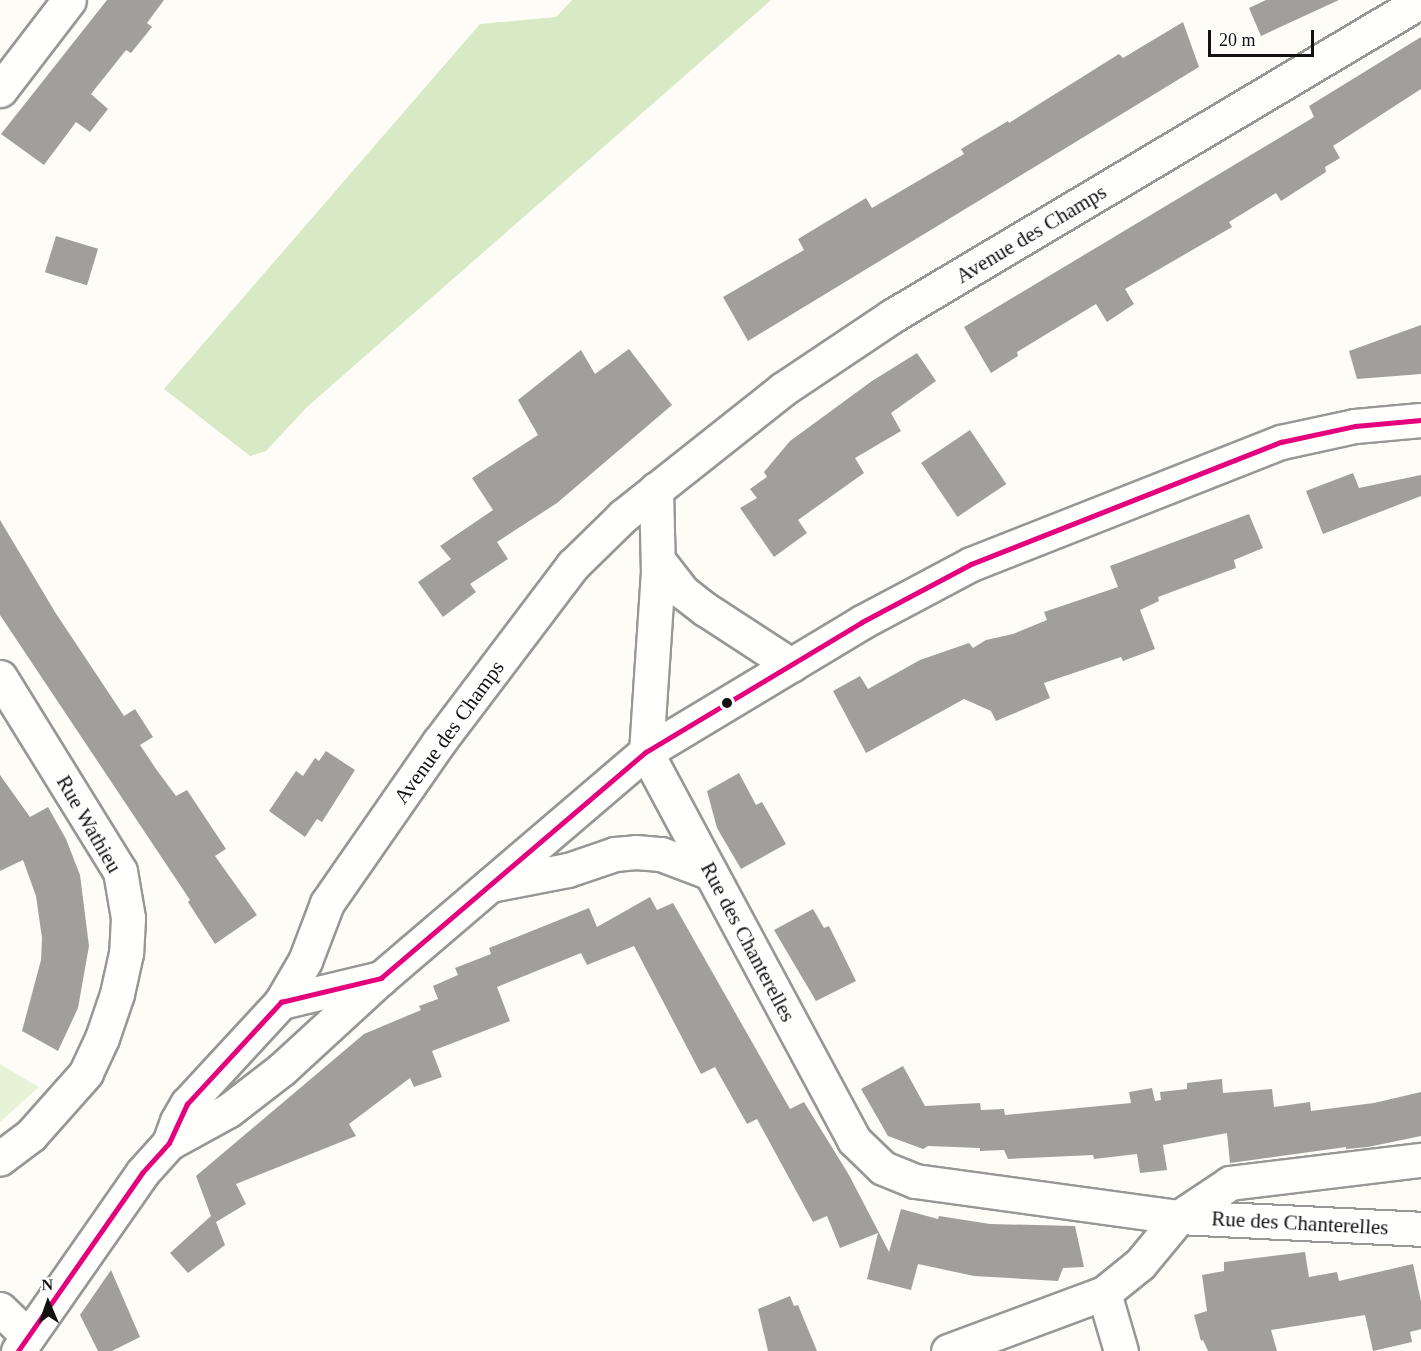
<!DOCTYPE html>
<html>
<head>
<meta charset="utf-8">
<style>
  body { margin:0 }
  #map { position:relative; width:1421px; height:1351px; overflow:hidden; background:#fdfcf7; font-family:"Times New Roman",serif }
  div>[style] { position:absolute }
  .green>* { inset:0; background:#e7f3d7 }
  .forest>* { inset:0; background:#d8eac5 }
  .building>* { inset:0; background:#a19f9c; transform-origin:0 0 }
  .roads { filter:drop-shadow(2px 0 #979795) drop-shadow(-2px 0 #979795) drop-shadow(0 2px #979795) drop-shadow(0 -2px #979795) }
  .minor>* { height:33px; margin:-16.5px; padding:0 16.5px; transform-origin:16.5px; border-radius:16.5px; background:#fffffe }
  .bus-1>* { height:4.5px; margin:-2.25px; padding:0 2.25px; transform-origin:2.25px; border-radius:2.25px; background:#e5007d }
  .dots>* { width:16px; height:16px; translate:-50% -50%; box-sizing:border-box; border:3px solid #fff; border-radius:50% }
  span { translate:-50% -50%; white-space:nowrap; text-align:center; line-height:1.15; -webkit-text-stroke:6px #fff; paint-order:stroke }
  .street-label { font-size:21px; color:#111 }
  .north { position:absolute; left:18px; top:1273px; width:60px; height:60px; -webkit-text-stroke:4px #fff; paint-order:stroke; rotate:358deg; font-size:16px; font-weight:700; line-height:24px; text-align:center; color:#111 }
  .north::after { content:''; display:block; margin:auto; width:21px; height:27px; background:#111; clip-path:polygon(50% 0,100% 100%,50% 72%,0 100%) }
  .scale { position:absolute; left:1208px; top:30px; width:106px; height:27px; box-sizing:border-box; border:3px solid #111; border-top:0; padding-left:8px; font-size:18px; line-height:21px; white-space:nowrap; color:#111; -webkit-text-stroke:4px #fff; paint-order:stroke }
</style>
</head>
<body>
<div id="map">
  <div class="green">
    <i style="clip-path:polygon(0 1064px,39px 1087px,0 1122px)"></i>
  </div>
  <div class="forest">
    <i style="clip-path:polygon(572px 0,771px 0,307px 407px,266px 451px,250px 456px,164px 389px,480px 24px,556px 17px)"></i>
  </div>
  <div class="building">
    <i style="clip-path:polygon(107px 0,164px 0,147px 23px,152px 27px,131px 53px,126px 50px,91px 94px,108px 109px,90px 132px,76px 122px,44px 165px,1px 134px)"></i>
    <i style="clip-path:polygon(1266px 0,1339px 0,1261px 36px,1249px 8px)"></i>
    <i style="clip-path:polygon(1183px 22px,1199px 67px,748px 341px,723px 297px,804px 250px,798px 239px,866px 198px,872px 208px,964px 154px,961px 149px,1008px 121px,1009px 123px,1119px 54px,1123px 58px)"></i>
    <i style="clip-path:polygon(1421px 37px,1421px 89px,1333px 146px,1340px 158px,1325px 167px,1326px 172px,1281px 201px,1276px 193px,1229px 222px,1232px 227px,1125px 289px,1134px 304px,1107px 322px,1096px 304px,1017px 352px,1018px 356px,991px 373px,964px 327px,1314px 117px,1309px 106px)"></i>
    <i style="left:56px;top:236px;width:44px;height:38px;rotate:17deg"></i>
    <i style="clip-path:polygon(1421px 325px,1421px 374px,1357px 379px,1349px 351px)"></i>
    <i style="clip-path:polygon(629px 349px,672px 405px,557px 503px,497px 542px,508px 559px,470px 584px,476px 592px,443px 617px,418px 582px,451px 559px,440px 546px,493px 510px,472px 478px,538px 435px,518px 400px,581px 350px,595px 374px)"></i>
    <i style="clip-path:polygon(917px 353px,936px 381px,891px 413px,901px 431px,855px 458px,864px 473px,798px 520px,807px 533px,774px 557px,740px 508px,757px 498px,750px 489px,767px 477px,764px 472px,790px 441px,872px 381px)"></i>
    <i style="left:970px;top:430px;width:65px;height:59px;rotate:56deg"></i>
    <i style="clip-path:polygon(1353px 473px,1359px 488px,1421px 475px,1421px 496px,1323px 534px,1306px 491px)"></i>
    <i style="clip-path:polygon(1249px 514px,1263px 548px,1234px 560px,1236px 568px,1158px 597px,1159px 601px,1140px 610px,1155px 649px,1123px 661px,1121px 657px,1044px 683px,1050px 698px,1043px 701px,996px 721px,991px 711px,964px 699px,866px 753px,833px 691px,860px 676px,868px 689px,920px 660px,969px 643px,973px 648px,986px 640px,1013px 634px,1047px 620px,1044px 612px,1118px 587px,1110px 566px)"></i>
    <i style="clip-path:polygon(0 520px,55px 612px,124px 716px,135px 709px,153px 737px,140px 745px,156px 769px,176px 796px,187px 790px,226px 849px,215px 856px,257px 915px,215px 944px,188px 902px,190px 900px,0 615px)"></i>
    <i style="clip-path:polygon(326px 751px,355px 770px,322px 822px,317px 819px,305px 837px,269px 811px,296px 771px,303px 776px,315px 758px,319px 761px)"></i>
    <i style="clip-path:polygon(739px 773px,756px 805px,762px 802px,786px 844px,741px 869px,717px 828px,707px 791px)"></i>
    <i style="clip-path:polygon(0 775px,30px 817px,48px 807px,66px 839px,80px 875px,89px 946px,78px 1008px,58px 1051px,22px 1031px,41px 960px,42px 938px,36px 896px,23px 860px,0 871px)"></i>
    <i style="clip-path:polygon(650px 897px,657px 910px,673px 903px,790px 1109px,804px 1102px,849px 1175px,889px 1252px,901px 1209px,938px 1219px,939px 1216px,990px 1224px,1075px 1226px,1084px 1267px,1063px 1268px,1058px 1281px,974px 1276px,918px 1264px,911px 1290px,867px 1279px,878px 1233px,840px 1248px,827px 1216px,813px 1222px,757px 1119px,747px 1124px,715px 1067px,701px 1074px,634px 946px,587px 965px,581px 953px,497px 987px,510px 1021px,432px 1051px,442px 1077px,414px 1087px,410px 1078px,349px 1124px,356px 1136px,236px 1184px,246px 1204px,216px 1222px,225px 1245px,188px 1273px,170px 1253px,211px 1216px,196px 1176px,364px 1034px,421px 1010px,419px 1006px,438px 999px,433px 986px,458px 975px,455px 968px,491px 954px,489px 948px,589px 908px,597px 927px)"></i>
    <i style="clip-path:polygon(813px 909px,824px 928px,829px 926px,856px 981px,816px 1001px,774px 930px)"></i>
    <i style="clip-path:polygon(903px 1066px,925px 1106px,980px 1103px,981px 1110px,1004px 1109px,1005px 1115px,1131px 1103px,1129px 1092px,1152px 1088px,1155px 1101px,1161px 1100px,1160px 1092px,1187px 1089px,1187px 1083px,1222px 1079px,1223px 1093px,1272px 1089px,1274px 1107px,1310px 1102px,1311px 1111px,1374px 1103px,1421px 1092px,1421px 1136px,1368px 1147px,1346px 1149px,1346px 1147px,1230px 1163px,1227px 1133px,1163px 1145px,1167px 1170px,1140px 1173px,1137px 1154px,1094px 1159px,1093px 1155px,1008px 1159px,1004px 1150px,980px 1151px,980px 1148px,928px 1146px,923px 1149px,888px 1136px,861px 1089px)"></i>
    <i style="clip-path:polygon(1305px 1252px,1309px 1277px,1337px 1272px,1339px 1281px,1413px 1264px,1421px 1301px,1421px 1329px,1410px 1332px,1412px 1342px,1373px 1351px,1365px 1315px,1271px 1330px,1277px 1351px,1208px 1351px,1203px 1340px,1201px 1341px,1194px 1315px,1207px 1311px,1202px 1275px,1224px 1271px,1224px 1262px)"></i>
    <i style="clip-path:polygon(111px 1270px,140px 1337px,112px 1351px,98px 1351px,80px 1315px)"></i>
    <i style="clip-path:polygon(790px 1296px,794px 1306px,798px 1305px,817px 1351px,768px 1351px,758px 1309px)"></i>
  </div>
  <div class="roads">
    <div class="minor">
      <i style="left:0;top:90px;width:113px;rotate:-52.5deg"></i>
      <i style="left:658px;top:560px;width:41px;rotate:52deg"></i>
      <i style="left:683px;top:592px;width:28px;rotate:38deg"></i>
      <i style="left:705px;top:609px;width:103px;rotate:33.1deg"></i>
      <i style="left:0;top:677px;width:228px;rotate:58.3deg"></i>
      <i style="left:120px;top:871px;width:48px;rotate:80.3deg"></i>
      <i style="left:128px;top:918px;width:35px;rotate:93deg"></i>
      <i style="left:126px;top:953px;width:42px;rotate:102.4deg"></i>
      <i style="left:117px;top:994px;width:46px;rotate:108.8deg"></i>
      <i style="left:102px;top:1038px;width:38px;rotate:115deg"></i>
      <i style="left:86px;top:1073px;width:83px;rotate:131.6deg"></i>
      <i style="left:31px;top:1135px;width:39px;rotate:143deg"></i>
      <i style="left:646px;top:752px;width:440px;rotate:61.8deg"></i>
      <i style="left:854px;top:1140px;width:40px;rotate:44deg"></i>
      <i style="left:883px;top:1168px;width:35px;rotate:22deg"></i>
      <i style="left:915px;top:1181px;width:266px;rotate:7.8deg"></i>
      <i style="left:1179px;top:1217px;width:242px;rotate:2.8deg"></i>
      <i style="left:646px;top:752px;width:180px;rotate:-86.2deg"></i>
      <i style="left:658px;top:572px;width:83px;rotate:-91.4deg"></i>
      <i style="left:490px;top:885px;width:79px;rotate:-10.9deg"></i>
      <i style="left:568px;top:870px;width:50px;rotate:-18.8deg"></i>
      <i style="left:615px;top:854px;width:21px;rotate:-5deg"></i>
      <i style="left:636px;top:852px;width:25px;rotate:5deg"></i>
      <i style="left:661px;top:854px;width:53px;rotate:20.8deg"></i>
      <i style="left:281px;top:1002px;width:48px;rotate:-59.7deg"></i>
      <i style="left:305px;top:961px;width:62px;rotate:-69.2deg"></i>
      <i style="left:327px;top:903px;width:196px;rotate:-55.2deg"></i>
      <i style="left:439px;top:742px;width:222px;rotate:-52.9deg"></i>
      <i style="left:573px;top:565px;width:70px;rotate:-44.4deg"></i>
      <i style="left:623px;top:516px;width:204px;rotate:-38.4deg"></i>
      <i style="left:783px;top:389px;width:131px;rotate:-33.8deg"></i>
      <i style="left:892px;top:316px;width:616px;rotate:-30.77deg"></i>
      <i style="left:169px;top:1143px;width:23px;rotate:-70deg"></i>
      <i style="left:177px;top:1121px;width:20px;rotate:-60deg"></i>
      <i style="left:187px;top:1104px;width:139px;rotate:-47.3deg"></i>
      <i style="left:281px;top:1002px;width:103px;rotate:-13.5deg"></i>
      <i style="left:1104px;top:1293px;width:60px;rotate:73.7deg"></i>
      <i style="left:0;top:1309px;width:39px;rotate:44deg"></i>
      <i style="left:18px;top:1351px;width:217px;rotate:-55.1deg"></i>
      <i style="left:142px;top:1173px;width:40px;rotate:-48deg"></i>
      <i style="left:169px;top:1143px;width:68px;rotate:-28.8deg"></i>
      <i style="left:229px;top:1110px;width:67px;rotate:-37.7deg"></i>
      <i style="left:282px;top:1069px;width:134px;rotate:-42.6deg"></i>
      <i style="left:381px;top:978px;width:348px;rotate:-40.5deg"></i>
      <i style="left:646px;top:752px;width:252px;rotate:-31deg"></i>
      <i style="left:862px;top:622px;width:123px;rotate:-28deg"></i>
      <i style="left:971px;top:564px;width:333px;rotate:-21.5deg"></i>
      <i style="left:1281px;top:442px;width:76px;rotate:-12.2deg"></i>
      <i style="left:1355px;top:426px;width:66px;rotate:-5.2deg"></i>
      <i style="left:948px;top:1351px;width:166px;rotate:-20.4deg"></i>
      <i style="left:1104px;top:1293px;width:46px;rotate:-38.9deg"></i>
      <i style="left:1140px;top:1264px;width:61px;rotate:-50.3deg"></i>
      <i style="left:1179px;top:1217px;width:61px;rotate:-33.7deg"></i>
      <i style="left:1230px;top:1183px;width:192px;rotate:-6.9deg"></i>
    </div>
  </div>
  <div class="bus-1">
    <i style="left:18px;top:1351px;width:217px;rotate:-55.1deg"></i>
    <i style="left:142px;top:1173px;width:40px;rotate:-48deg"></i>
    <i style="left:169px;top:1143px;width:43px;rotate:-65.2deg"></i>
    <i style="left:187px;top:1104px;width:139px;rotate:-47.3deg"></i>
    <i style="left:281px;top:1002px;width:103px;rotate:-13.5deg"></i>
    <i style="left:381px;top:978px;width:348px;rotate:-40.5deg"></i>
    <i style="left:646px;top:752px;width:252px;rotate:-31deg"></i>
    <i style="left:862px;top:622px;width:123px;rotate:-28deg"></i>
    <i style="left:971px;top:564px;width:333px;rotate:-21.5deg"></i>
    <i style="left:1281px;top:442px;width:76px;rotate:-12.2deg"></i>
    <i style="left:1355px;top:426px;width:66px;rotate:-5.2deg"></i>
  </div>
  <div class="dots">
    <i style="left:727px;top:703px;background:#111"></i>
  </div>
  <div class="street-label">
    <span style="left:1031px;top:234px;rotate:-31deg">Avenue des Champs</span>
    <span style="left:449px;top:732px;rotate:-54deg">Avenue des Champs</span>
    <span style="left:89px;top:824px;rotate:60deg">Rue Wathieu</span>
    <span style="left:748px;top:942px;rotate:62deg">Rue des Chanterelles</span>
    <span style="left:1300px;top:1223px;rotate:3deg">Rue des Chanterelles</span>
  </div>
  <div class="north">N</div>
  <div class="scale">20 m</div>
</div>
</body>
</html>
